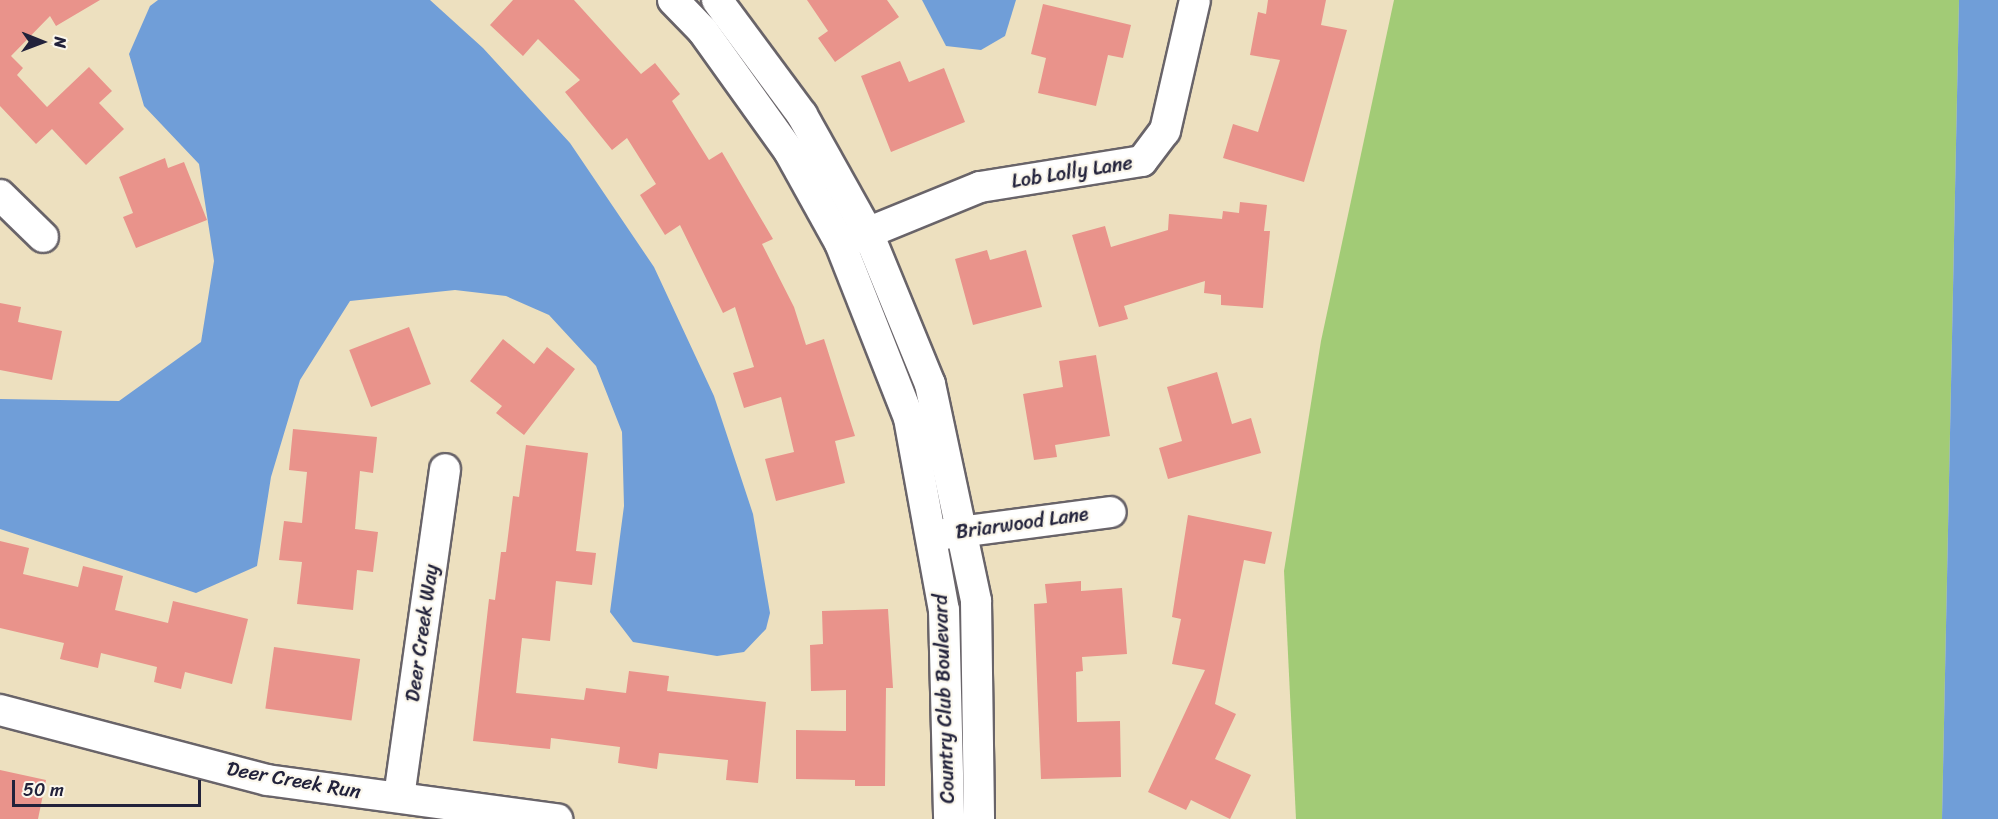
<!DOCTYPE html>
<html>
<head>
<meta charset="utf-8">
<style>
  body { margin:0 }
  #map { position:relative; width:1998px; height:819px; overflow:hidden; background:#ede0bf; font-family:Sriracha,sans-serif }
  div>[style] { position:absolute }
  .green>* { inset:0; background:#a2cb76 }
  .water>* { inset:0; background:#709ed8 }
  .building>* { inset:0; background:#e9938b; transform-origin:0 0 }
  .roads { filter:drop-shadow(2px 0 #696469) drop-shadow(-2px 0 #696469) drop-shadow(0 2px #696469) drop-shadow(0 -2px #696469) }
  .street>* { height:30px; margin:-15px; padding:0 15px; transform-origin:15px; border-radius:15px; background:#fff }
  span { translate:-50% -50%; white-space:nowrap; text-align:center; line-height:1.15; -webkit-text-stroke:4.5px #fbf7ec; paint-order:stroke }
  .street-label { font-size:20px; color:#22223b }
  .north { position:absolute; left:12px; top:12px; width:60px; height:60px; -webkit-text-stroke:4px #fbf7ec; paint-order:stroke; rotate:91deg; font-size:16px; font-weight:700; line-height:24px; text-align:center; color:#22223b }
  .north::after { content:''; display:block; margin:auto; width:21px; height:27px; background:#22223b; clip-path:polygon(50% 0,100% 100%,50% 72%,0 100%) }
  .scale { position:absolute; left:12px; top:780px; width:189px; height:27px; box-sizing:border-box; border:3px solid #22223b; border-top:0; padding-left:8px; font-size:18px; line-height:21px; white-space:nowrap; color:#22223b; -webkit-text-stroke:4px #fbf7ec; paint-order:stroke }
</style>
</head>
<body>
<div id="map">
  <div class="green">
    <i style="clip-path:polygon(1394px 0,1959px 0,1942px 819px,1296px 819px,1284px 571px,1321px 341px)"></i>
  </div>
  <div class="water">
    <i style="clip-path:polygon(158px 0,430px 0,483px 48px,570px 143px,654px 267px,714px 396px,753px 514px,770px 613px,766px 629px,744px 652px,717px 656px,633px 642px,610px 612px,624px 506px,622px 432px,596px 366px,549px 315px,506px 296px,455px 290px,350px 301px,300px 380px,271px 477px,257px 566px,196px 593px,0 529px,0 399px,119px 401px,201px 342px,214px 261px,199px 164px,144px 106px,129px 54px,150px 6px)"></i>
    <i style="clip-path:polygon(922px 0,1016px 0,1005px 36px,981px 50px,946px 46px)"></i>
    <i style="clip-path:polygon(1959px 0,1998px 0,1998px 819px,1942px 819px)"></i>
  </div>
  <div class="building">
    <i style="clip-path:polygon(0 0,100px 0,56px 26px,50px 16px,11px 56px,23px 68px,17px 75px,47px 107px,89px 67px,112px 91px,99px 103px,124px 129px,86px 165px,52px 129px,36px 144px,0 106px)"></i>
    <i style="clip-path:polygon(513px 0,574px 0,641px 74px,655px 63px,680px 94px,672px 101px,709px 160px,722px 152px,773px 239px,762px 244px,794px 307px,806px 345px,824px 339px,855px 436px,835px 441px,845px 483px,776px 501px,765px 459px,794px 452px,781px 397px,744px 408px,733px 373px,754px 367px,735px 307px,723px 313px,680px 225px,665px 235px,640px 195px,656px 184px,627px 138px,612px 150px,565px 92px,580px 80px,538px 39px,523px 56px,490px 25px)"></i>
    <i style="clip-path:polygon(807px 0,887px 0,899px 17px,835px 62px,818px 38px,828px 31px)"></i>
    <i style="clip-path:polygon(1268px 0,1326px 0,1321px 25px,1347px 30px,1304px 182px,1223px 158px,1233px 124px,1258px 132px,1280px 60px,1250px 55px,1258px 12px,1266px 14px)"></i>
    <i style="clip-path:polygon(1043px 4px,1131px 25px,1123px 58px,1108px 55px,1096px 106px,1038px 93px,1046px 58px,1031px 54px)"></i>
    <i style="clip-path:polygon(900px 61px,909px 82px,944px 68px,965px 122px,891px 152px,861px 76px)"></i>
    <i style="clip-path:polygon(165px 158px,168px 168px,184px 162px,207px 220px,136px 248px,123px 217px,133px 213px,119px 177px)"></i>
    <i style="clip-path:polygon(1240px 202px,1267px 205px,1264px 231px,1270px 231px,1263px 308px,1221px 305px,1221px 295px,1204px 293px,1205px 281px,1124px 306px,1128px 319px,1099px 327px,1072px 235px,1105px 226px,1111px 247px,1168px 230px,1169px 214px,1222px 219px,1223px 211px,1239px 213px)"></i>
    <i style="clip-path:polygon(987px 250px,990px 260px,1026px 250px,1042px 307px,973px 325px,955px 259px)"></i>
    <i style="clip-path:polygon(0 303px,21px 307px,18px 322px,62px 331px,52px 380px,0 370px)"></i>
    <i style="left:409px;top:327px;width:61px;height:64px;rotate:69deg"></i>
    <i style="clip-path:polygon(503px 339px,534px 364px,547px 347px,575px 369px,524px 435px,496px 413px,502px 406px,470px 381px)"></i>
    <i style="clip-path:polygon(1096px 355px,1110px 436px,1055px 445px,1057px 457px,1034px 460px,1023px 394px,1063px 387px,1059px 361px)"></i>
    <i style="clip-path:polygon(1217px 372px,1232px 424px,1251px 418px,1261px 453px,1168px 479px,1159px 448px,1182px 441px,1167px 387px)"></i>
    <i style="clip-path:polygon(293px 429px,377px 437px,373px 473px,360px 471px,355px 529px,378px 532px,373px 572px,357px 570px,353px 610px,297px 604px,302px 562px,279px 560px,284px 521px,302px 523px,307px 472px,289px 470px)"></i>
    <i style="clip-path:polygon(526px 445px,588px 453px,576px 551px,596px 553px,592px 585px,556px 581px,550px 641px,522px 638px,516px 693px,584px 700px,586px 688px,626px 693px,629px 671px,669px 676px,667px 691px,766px 702px,758px 783px,726px 780px,728px 760px,659px 753px,657px 769px,618px 763px,620px 747px,551px 738px,550px 749px,473px 741px,489px 599px,495px 600px,501px 552px,506px 552px,513px 496px,519px 497px)"></i>
    <i style="clip-path:polygon(1188px 515px,1272px 532px,1265px 564px,1244px 560px,1215px 704px,1236px 714px,1215px 759px,1251px 775px,1230px 819px,1191px 800px,1186px 810px,1148px 792px,1205px 670px,1172px 664px,1181px 619px,1172px 617px)"></i>
    <i style="clip-path:polygon(0 541px,29px 548px,23px 574px,78px 587px,83px 566px,123px 576px,115px 610px,168px 623px,173px 601px,248px 619px,232px 684px,185px 672px,181px 689px,154px 682px,157px 667px,101px 653px,98px 668px,60px 659px,64px 643px,0 628px)"></i>
    <i style="clip-path:polygon(1081px 581px,1081px 591px,1122px 588px,1127px 654px,1082px 657px,1083px 671px,1076px 672px,1077px 722px,1120px 721px,1121px 777px,1041px 779px,1034px 604px,1047px 603px,1045px 584px)"></i>
    <i style="clip-path:polygon(888px 609px,893px 688px,886px 688px,885px 786px,855px 786px,855px 780px,796px 779px,796px 730px,846px 731px,846px 690px,811px 691px,810px 645px,823px 644px,822px 611px)"></i>
    <i style="left:274px;top:647px;width:87px;height:62px;rotate:8deg"></i>
    <i style="clip-path:polygon(0 770px,46px 780px,38px 819px,0 819px)"></i>
  </div>
  <div class="roads">
    <div class="street">
      <i style="left:673px;top:0;width:43px;rotate:45.9deg"></i>
      <i style="left:703px;top:31px;width:148px;rotate:54.4deg"></i>
      <i style="left:789px;top:151px;width:105px;rotate:61deg"></i>
      <i style="left:840px;top:243px;width:188px;rotate:68.5deg"></i>
      <i style="left:909px;top:418px;width:195px;rotate:79.7deg"></i>
      <i style="left:944px;top:610px;width:209px;rotate:88.6deg"></i>
      <i style="left:717px;top:0;width:143px;rotate:53.5deg"></i>
      <i style="left:802px;top:115px;width:135px;rotate:60.8deg"></i>
      <i style="left:868px;top:233px;width:163px;rotate:67.7deg"></i>
      <i style="left:930px;top:384px;width:222px;rotate:78deg"></i>
      <i style="left:976px;top:601px;width:218px;rotate:89.2deg"></i>
      <i style="left:0;top:195px;width:60px;rotate:44.3deg"></i>
      <i style="left:850px;top:240px;width:140px;rotate:-22.2deg"></i>
      <i style="left:980px;top:187px;width:164px;rotate:-9.1deg"></i>
      <i style="left:1142px;top:161px;width:38px;rotate:-53deg"></i>
      <i style="left:1165px;top:131px;width:134px;rotate:-77.1deg"></i>
      <i style="left:945px;top:534px;width:167px;rotate:-7.5deg"></i>
      <i style="left:0;top:710px;width:276px;rotate:14.7deg"></i>
      <i style="left:267px;top:780px;width:293px;rotate:7.7deg"></i>
      <i style="left:399px;top:797px;width:331px;rotate:-82deg"></i>
    </div>
  </div>
  <div class="street-label">
    <span style="left:1072px;top:172px;rotate:-9deg">Lob Lolly Lane</span>
    <span style="left:1022px;top:523px;rotate:-8deg">Briarwood Lane</span>
    <span style="left:422px;top:633px;rotate:-82deg">Deer Creek Way</span>
    <span style="left:944px;top:699px;rotate:-92deg">Country Club Boulevard</span>
    <span style="left:294px;top:780px;rotate:10deg">Deer Creek Run</span>
  </div>
  <div class="north">N</div>
  <div class="scale">50 m</div>
</div>
</body>
</html>
